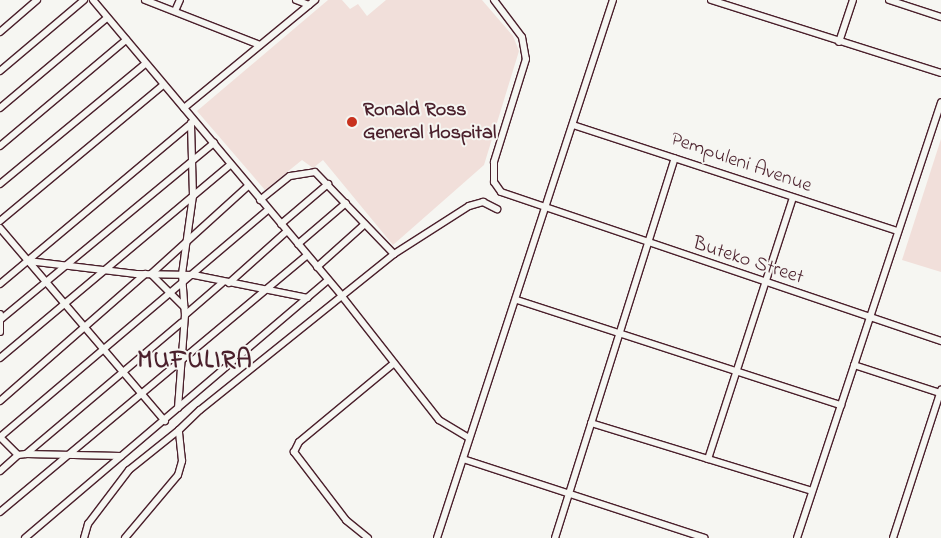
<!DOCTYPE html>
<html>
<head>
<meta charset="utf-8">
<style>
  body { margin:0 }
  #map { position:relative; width:941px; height:538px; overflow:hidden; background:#f6f6f2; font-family:"Indie Flower",sans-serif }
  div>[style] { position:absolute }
  .built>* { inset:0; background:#f1dfda }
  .roads { filter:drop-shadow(1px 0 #4a1f2b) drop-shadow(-1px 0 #4a1f2b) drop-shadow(0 1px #4a1f2b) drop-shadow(0 -1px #4a1f2b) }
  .minor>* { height:6px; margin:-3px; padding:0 3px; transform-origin:3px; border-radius:3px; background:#f6f6f2 }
  .dots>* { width:14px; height:14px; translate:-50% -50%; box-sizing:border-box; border:2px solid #f6f6f2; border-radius:50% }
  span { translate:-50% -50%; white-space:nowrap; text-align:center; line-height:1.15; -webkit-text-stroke:4px #f6f6f2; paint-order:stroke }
  .poi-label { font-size:20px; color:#4a1f2b; font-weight:700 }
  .left { translate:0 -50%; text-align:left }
  .street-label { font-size:20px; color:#4a1f2b }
  .district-label { font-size:25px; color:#4a1f2b; font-weight:700; letter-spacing:1px }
</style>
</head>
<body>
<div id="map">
  <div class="built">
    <i style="clip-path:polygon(328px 0,342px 0,350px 9px,358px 4px,367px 16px,386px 0,482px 0,513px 36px,519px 51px,484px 165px,393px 245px,323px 160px,313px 168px,302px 160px,265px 190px,197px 111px)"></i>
    <i style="clip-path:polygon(941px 139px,941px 272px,902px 260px)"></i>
  </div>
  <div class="roads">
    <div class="minor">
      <i style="left:93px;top:0;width:385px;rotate:49.9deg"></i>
      <i style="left:341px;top:295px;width:159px;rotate:51.9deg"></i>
      <i style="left:439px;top:420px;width:35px;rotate:31deg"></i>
      <i style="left:145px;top:0;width:123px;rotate:21.4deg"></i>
      <i style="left:296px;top:0;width:14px;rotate:21deg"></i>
      <i style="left:494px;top:0;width:46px;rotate:52.9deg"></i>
      <i style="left:522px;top:37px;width:22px;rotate:80deg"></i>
      <i style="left:526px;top:59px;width:108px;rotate:107.3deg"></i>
      <i style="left:494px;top:162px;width:20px;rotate:90deg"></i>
      <i style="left:494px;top:182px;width:12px;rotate:55deg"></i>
      <i style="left:501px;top:192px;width:465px;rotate:18.7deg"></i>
      <i style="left:711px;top:0;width:241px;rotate:17.6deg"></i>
      <i style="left:889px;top:0;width:55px;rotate:18.1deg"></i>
      <i style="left:175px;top:11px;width:12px;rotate:-66deg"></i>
      <i style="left:0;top:32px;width:49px;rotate:-40.9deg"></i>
      <i style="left:839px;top:42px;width:44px;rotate:-71.6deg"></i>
      <i style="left:0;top:71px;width:110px;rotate:-40.2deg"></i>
      <i style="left:0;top:108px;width:140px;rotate:-40.1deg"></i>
      <i style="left:184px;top:108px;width:170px;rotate:-39.5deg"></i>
      <i style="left:573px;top:125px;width:342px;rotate:18.1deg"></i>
      <i style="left:0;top:146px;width:165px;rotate:-40.1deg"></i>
      <i style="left:0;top:184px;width:188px;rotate:-39.6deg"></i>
      <i style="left:260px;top:200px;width:38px;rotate:-39deg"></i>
      <i style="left:290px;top:176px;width:25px;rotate:-9deg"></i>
      <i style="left:315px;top:172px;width:114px;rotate:46.1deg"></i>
      <i style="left:0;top:221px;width:212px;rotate:-39.8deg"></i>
      <i style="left:281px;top:224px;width:62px;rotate:-40.4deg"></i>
      <i style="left:0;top:228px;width:254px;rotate:49.5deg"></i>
      <i style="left:298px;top:244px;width:63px;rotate:-40.5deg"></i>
      <i style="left:28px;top:261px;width:109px;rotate:6.9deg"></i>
      <i style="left:136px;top:274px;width:58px;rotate:1deg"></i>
      <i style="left:194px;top:275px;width:116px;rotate:11.4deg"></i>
      <i style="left:317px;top:267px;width:64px;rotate:-41.9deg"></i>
      <i style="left:151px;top:274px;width:131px;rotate:-42.2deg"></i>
      <i style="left:151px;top:274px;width:47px;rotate:45deg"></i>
      <i style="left:229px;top:283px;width:76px;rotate:-41.8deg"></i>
      <i style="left:0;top:284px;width:253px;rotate:-40deg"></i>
      <i style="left:517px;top:300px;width:341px;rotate:18deg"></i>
      <i style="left:0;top:314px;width:18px;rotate:90deg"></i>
      <i style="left:185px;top:315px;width:49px;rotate:-40.9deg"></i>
      <i style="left:0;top:320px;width:278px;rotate:-39.6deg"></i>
      <i style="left:0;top:358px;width:300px;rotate:-40deg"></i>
      <i style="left:854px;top:365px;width:90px;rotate:18deg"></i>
      <i style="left:0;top:401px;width:193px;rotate:-41.2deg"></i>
      <i style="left:178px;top:408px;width:93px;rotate:-85.7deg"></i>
      <i style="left:185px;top:315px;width:41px;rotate:-94.2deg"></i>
      <i style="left:182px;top:274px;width:79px;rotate:-82deg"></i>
      <i style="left:193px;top:196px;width:73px;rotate:-91.6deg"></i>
      <i style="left:591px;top:423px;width:231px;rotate:17.1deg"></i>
      <i style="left:0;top:437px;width:351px;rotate:-40.3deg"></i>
      <i style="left:0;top:437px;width:25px;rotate:45deg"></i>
      <i style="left:18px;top:455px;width:24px;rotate:138deg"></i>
      <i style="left:26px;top:454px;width:95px;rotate:1.2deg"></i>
      <i style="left:18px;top:455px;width:8px;rotate:-7deg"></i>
      <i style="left:26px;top:454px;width:204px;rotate:-40.2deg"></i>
      <i style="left:463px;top:459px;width:254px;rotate:18.1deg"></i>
      <i style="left:708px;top:459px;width:274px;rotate:-72deg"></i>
      <i style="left:0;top:512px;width:400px;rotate:-39.9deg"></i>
      <i style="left:25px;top:538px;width:398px;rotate:-40.4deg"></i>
      <i style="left:84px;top:538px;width:15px;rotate:-74deg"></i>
      <i style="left:88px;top:524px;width:68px;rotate:-52.8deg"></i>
      <i style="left:129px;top:470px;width:64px;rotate:-38.7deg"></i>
      <i style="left:125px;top:538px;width:82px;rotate:-49.9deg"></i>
      <i style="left:178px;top:475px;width:15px;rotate:-74deg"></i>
      <i style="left:182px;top:461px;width:31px;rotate:-96deg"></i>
      <i style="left:179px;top:430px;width:29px;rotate:-44deg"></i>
      <i style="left:200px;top:410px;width:249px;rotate:-38.8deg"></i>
      <i style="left:394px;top:254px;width:89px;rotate:-32.6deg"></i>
      <i style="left:469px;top:206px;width:15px;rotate:-16deg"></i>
      <i style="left:483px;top:202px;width:16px;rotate:27deg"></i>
      <i style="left:368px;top:538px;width:28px;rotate:-141deg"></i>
      <i style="left:346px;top:520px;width:86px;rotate:-127.4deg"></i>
      <i style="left:294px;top:452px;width:11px;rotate:-63deg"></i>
      <i style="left:299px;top:442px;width:122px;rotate:-39.7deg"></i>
      <i style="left:437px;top:538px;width:566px;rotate:-71.89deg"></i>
      <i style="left:555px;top:538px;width:398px;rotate:-72.5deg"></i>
      <i style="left:797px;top:538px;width:459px;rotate:-71.7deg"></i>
      <i style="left:893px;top:538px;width:156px;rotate:-72deg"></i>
    </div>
  </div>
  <div class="dots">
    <i style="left:352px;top:122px;background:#c8321e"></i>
  </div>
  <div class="poi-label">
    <span class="left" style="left:363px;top:122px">Ronald Ross<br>General Hospital</span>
  </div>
  <div class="street-label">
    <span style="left:741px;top:163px;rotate:19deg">Pempuleni Avenue</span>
    <span style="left:748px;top:261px;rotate:18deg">Buteko Street</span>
  </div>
  <div class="district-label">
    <span style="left:195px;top:361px">MUFULIRA</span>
  </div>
</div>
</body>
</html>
